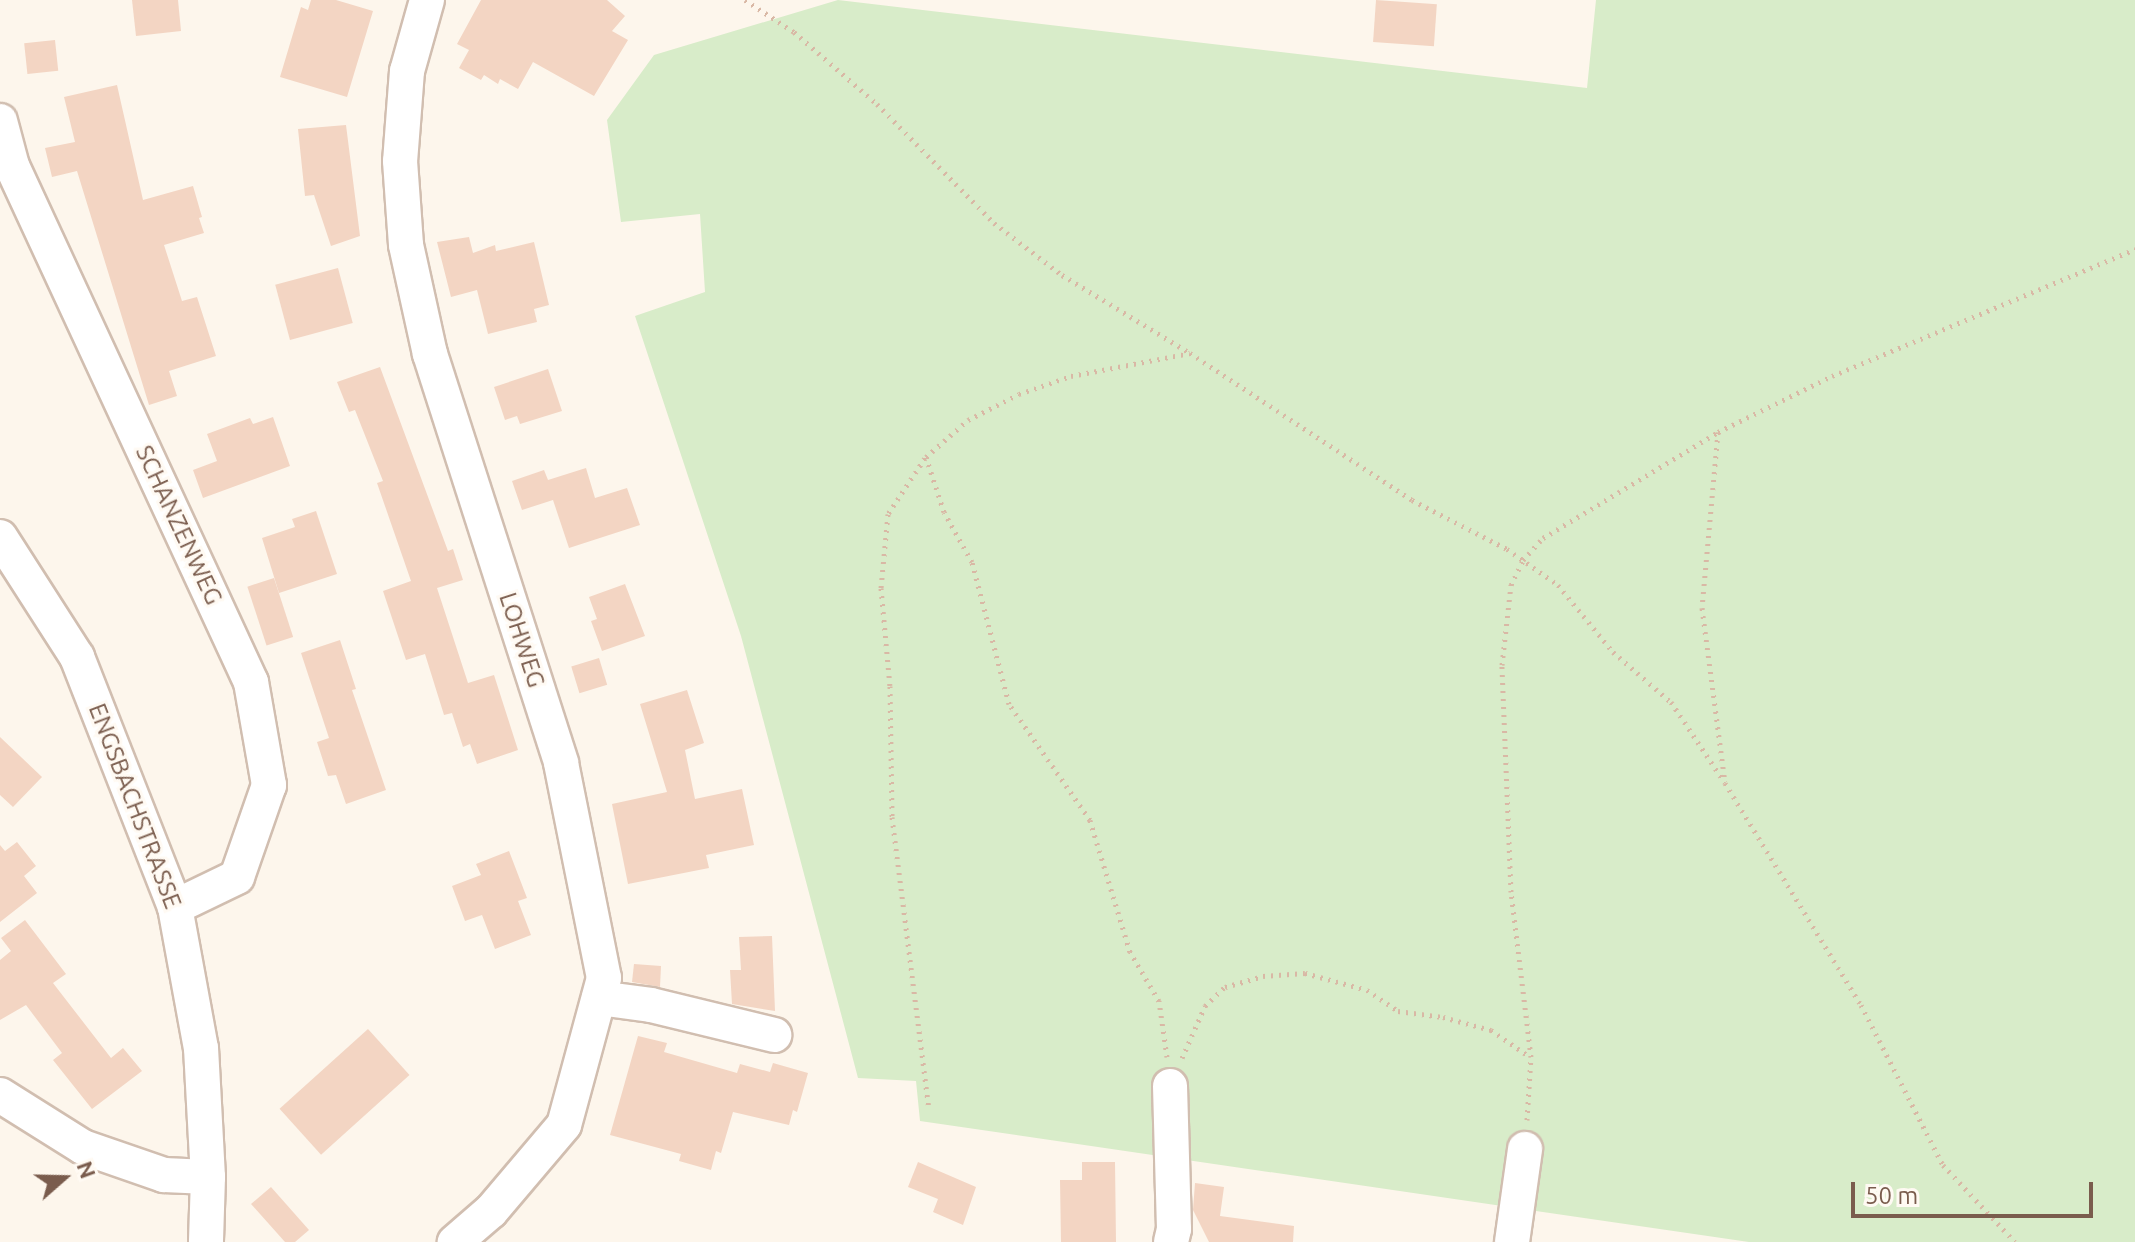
<!DOCTYPE html>
<html>
<head>
<meta charset="utf-8">
<style>
  body { margin:0 }
  #map { position:relative; width:2135px; height:1242px; overflow:hidden; background:#fdf6ec; font-family:Ubuntu,sans-serif }
  div>[style] { position:absolute }
  .green>* { inset:0; background:#d8ecc9 }
  .building>* { inset:0; background:#f3d5c3; transform-origin:0 0 }
  .path>* { height:5px; margin-top:-2.5px; transform-origin:0; background:repeating-linear-gradient(90deg,#d9b8a5 0 2px,transparent 0 8px) }
  .roads { filter:drop-shadow(2px 0 #d1beb0) drop-shadow(-2px 0 #d1beb0) drop-shadow(0 2px #d1beb0) drop-shadow(0 -2px #d1beb0) }
  .minor>* { height:34px; margin:-17px; padding:0 17px; transform-origin:17px; border-radius:17px; background:#fff }
  span { translate:-50% -50%; white-space:nowrap; text-align:center; line-height:1.15; -webkit-text-stroke:6px #fffaf3; paint-order:stroke }
  .street-label { font-size:24px; color:#7a5c4d }
  .north { position:absolute; left:24px; top:1138px; width:80px; height:80px; -webkit-text-stroke:6px #fffaf3; paint-order:stroke; rotate:70deg; font-size:22px; font-weight:700; line-height:32px; text-align:center; color:#7a5c4d }
  .north::after { content:''; display:block; margin:auto; width:28px; height:36px; background:#7a5c4d; clip-path:polygon(50% 0,100% 100%,50% 72%,0 100%) }
  .scale { position:absolute; left:1851px; top:1182px; width:242px; height:36px; box-sizing:border-box; border:4px solid #7a5c4d; border-top:0; padding-left:10px; font-size:24px; line-height:28px; white-space:nowrap; color:#7a5c4d; -webkit-text-stroke:6px #fffaf3; paint-order:stroke }
</style>
</head>
<body>
<div id="map">
  <div class="green">
    <i style="clip-path:polygon(838px 0,1587px 88px,1596px 0,2135px 0,2135px 1242px,1749px 1242px,920px 1121px,916px 1081px,858px 1078px,741px 636px,635px 316px,705px 292px,700px 214px,621px 222px,607px 120px,654px 55px)"></i>
  </div>
  <div class="building">
    <i style="clip-path:polygon(132px 0,178px 0,181px 31px,136px 36px)"></i>
    <i style="clip-path:polygon(311px 0,336px 0,373px 11px,347px 97px,280px 77px,301px 7px,308px 10px)"></i>
    <i style="clip-path:polygon(481px 0,607px 0,625px 16px,612px 31px,628px 40px,594px 96px,533px 62px,518px 89px,500px 79px,498px 84px,484px 75px,481px 80px,459px 68px,469px 50px,457px 44px)"></i>
    <i style="left:1376px;top:0;width:61px;height:42px;rotate:4deg"></i>
    <i style="left:55px;top:40px;width:31px;height:31px;rotate:84deg"></i>
    <i style="clip-path:polygon(117px 85px,143px 200px,193px 186px,202px 217px,199px 218px,204px 233px,164px 245px,182px 301px,197px 297px,216px 356px,169px 371px,177px 396px,149px 405px,77px 171px,52px 177px,45px 148px,75px 142px,64px 97px)"></i>
    <i style="clip-path:polygon(346px 125px,360px 236px,331px 246px,314px 195px,305px 196px,298px 129px)"></i>
    <i style="clip-path:polygon(469px 237px,473px 253px,495px 245px,496px 251px,534px 242px,549px 305px,534px 309px,537px 322px,488px 334px,477px 290px,451px 297px,437px 242px)"></i>
    <i style="left:338px;top:268px;width:57px;height:65px;rotate:75deg"></i>
    <i style="clip-path:polygon(380px 367px,448px 551px,453px 549px,463px 580px,437px 588px,468px 683px,494px 675px,518px 750px,477px 764px,470px 744px,463px 747px,452px 713px,444px 715px,425px 654px,406px 660px,383px 591px,411px 581px,377px 483px,383px 481px,355px 410px,349px 412px,337px 382px)"></i>
    <i style="clip-path:polygon(548px 369px,562px 411px,520px 424px,517px 416px,505px 420px,494px 387px)"></i>
    <i style="clip-path:polygon(273px 417px,290px 466px,203px 498px,193px 470px,217px 461px,207px 434px,250px 418px,253px 424px)"></i>
    <i style="clip-path:polygon(586px 468px,595px 498px,627px 488px,640px 525px,569px 548px,553px 500px,522px 510px,512px 481px,544px 470px,548px 480px)"></i>
    <i style="clip-path:polygon(316px 511px,337px 574px,279px 593px,262px 538px,295px 527px,292px 519px)"></i>
    <i style="left:274px;top:578px;width:62px;height:28px;rotate:72deg"></i>
    <i style="clip-path:polygon(625px 584px,645px 636px,602px 651px,591px 621px,597px 619px,589px 597px)"></i>
    <i style="clip-path:polygon(340px 640px,356px 689px,352px 690px,386px 790px,346px 804px,336px 775px,328px 776px,317px 742px,329px 738px,301px 653px)"></i>
    <i style="left:599px;top:658px;width:28px;height:29px;rotate:73deg"></i>
    <i style="clip-path:polygon(687px 690px,704px 743px,685px 750px,695px 799px,742px 789px,754px 845px,706px 855px,709px 868px,628px 884px,612px 804px,667px 792px,640px 704px)"></i>
    <i style="clip-path:polygon(0 737px,42px 777px,13px 807px,0 795px)"></i>
    <i style="clip-path:polygon(17px 842px,36px 866px,24px 876px,37px 893px,0 922px,0 845px,5px 851px)"></i>
    <i style="clip-path:polygon(509px 851px,527px 898px,518px 901px,531px 935px,495px 949px,482px 915px,465px 921px,452px 886px,481px 875px,476px 864px)"></i>
    <i style="clip-path:polygon(25px 920px,66px 974px,53px 983px,111px 1058px,123px 1048px,142px 1071px,92px 1109px,53px 1060px,62px 1053px,26px 1005px,0 1020px,0 960px,11px 951px,1px 938px)"></i>
    <i style="clip-path:polygon(772px 936px,775px 1011px,732px 1004px,730px 970px,741px 970px,739px 937px)"></i>
    <i style="clip-path:polygon(634px 964px,661px 966px,660px 987px,632px 982px)"></i>
    <i style="left:368px;top:1029px;width:62px;height:119px;rotate:48deg"></i>
    <i style="clip-path:polygon(638px 1036px,667px 1043px,664px 1052px,737px 1073px,740px 1064px,770px 1072px,773px 1063px,808px 1073px,797px 1112px,793px 1110px,789px 1125px,733px 1112px,721px 1153px,716px 1151px,711px 1170px,679px 1161px,681px 1154px,610px 1135px)"></i>
    <i style="clip-path:polygon(918px 1162px,976px 1187px,963px 1225px,933px 1212px,938px 1199px,908px 1187px)"></i>
    <i style="clip-path:polygon(1082px 1162px,1115px 1162px,1116px 1242px,1061px 1242px,1060px 1180px,1082px 1180px)"></i>
    <i style="clip-path:polygon(1195px 1183px,1224px 1187px,1220px 1216px,1294px 1226px,1293px 1242px,1209px 1242px,1193px 1210px)"></i>
    <i style="clip-path:polygon(271px 1187px,309px 1230px,295px 1242px,285px 1242px,251px 1204px)"></i>
  </div>
  <div class="path">
    <i style="left:745px;top:0;width:59px;rotate:33.1deg"></i>
    <i style="left:794px;top:32px;width:110px;rotate:40.9deg"></i>
    <i style="left:877px;top:104px;width:167px;rotate:45.5deg"></i>
    <i style="left:994px;top:223px;width:86px;rotate:37.4deg"></i>
    <i style="left:1062px;top:275px;width:150px;rotate:31.4deg"></i>
    <i style="left:1190px;top:353px;width:266px;rotate:33.5deg"></i>
    <i style="left:1412px;top:500px;width:107px;rotate:27.3deg"></i>
    <i style="left:1507px;top:549px;width:62px;rotate:35.2deg"></i>
    <i style="left:1558px;top:585px;width:87px;rotate:50.6deg"></i>
    <i style="left:1613px;top:652px;width:77px;rotate:40.8deg"></i>
    <i style="left:1671px;top:702px;width:97px;rotate:56.3deg"></i>
    <i style="left:1725px;top:783px;width:260px;rotate:58.5deg"></i>
    <i style="left:1861px;top:1005px;width:180px;rotate:62.9deg"></i>
    <i style="left:1943px;top:1165px;width:105px;rotate:46.9deg"></i>
    <i style="left:1718px;top:432px;width:177px;rotate:95.2deg"></i>
    <i style="left:1702px;top:608px;width:176px;rotate:82.5deg"></i>
    <i style="left:925px;top:458px;width:67px;rotate:123.5deg"></i>
    <i style="left:888px;top:514px;width:74px;rotate:95.4deg"></i>
    <i style="left:881px;top:588px;width:98px;rotate:84.8deg"></i>
    <i style="left:890px;top:686px;width:131px;rotate:89.1deg"></i>
    <i style="left:892px;top:817px;width:295px;rotate:82.8deg"></i>
    <i style="left:1167px;top:1057px;width:57px;rotate:-98.1deg"></i>
    <i style="left:1159px;top:1001px;width:57px;rotate:-120.6deg"></i>
    <i style="left:1130px;top:952px;width:138px;rotate:-106.9deg"></i>
    <i style="left:1090px;top:820px;width:141px;rotate:-124.9deg"></i>
    <i style="left:1009px;top:704px;width:147px;rotate:-104.6deg"></i>
    <i style="left:972px;top:562px;width:57px;rotate:-119.2deg"></i>
    <i style="left:944px;top:512px;width:58px;rotate:-108.1deg"></i>
    <i style="left:926px;top:457px;width:56px;rotate:-41.4deg"></i>
    <i style="left:968px;top:420px;width:57px;rotate:-27deg"></i>
    <i style="left:1019px;top:394px;width:55px;rotate:-19.1deg"></i>
    <i style="left:1071px;top:376px;width:121px;rotate:-10.9deg"></i>
    <i style="left:1182px;top:1058px;width:57px;rotate:-66.1deg"></i>
    <i style="left:1205px;top:1006px;width:28px;rotate:-44deg"></i>
    <i style="left:1225px;top:987px;width:40px;rotate:-16deg"></i>
    <i style="left:1263px;top:976px;width:42px;rotate:-4.1deg"></i>
    <i style="left:1305px;top:973px;width:64px;rotate:15.3deg"></i>
    <i style="left:1367px;top:990px;width:37px;rotate:34deg"></i>
    <i style="left:1398px;top:1011px;width:45px;rotate:7.6deg"></i>
    <i style="left:1443px;top:1017px;width:50px;rotate:15.2deg"></i>
    <i style="left:1491px;top:1030px;width:47px;rotate:34.7deg"></i>
    <i style="left:1527px;top:1120px;width:63px;rotate:-86.4deg"></i>
    <i style="left:1531px;top:1057px;width:166px;rotate:-96.9deg"></i>
    <i style="left:1511px;top:892px;width:227px;rotate:-92.3deg"></i>
    <i style="left:1502px;top:665px;width:81px;rotate:-83.6deg"></i>
    <i style="left:1511px;top:585px;width:28px;rotate:-64deg"></i>
    <i style="left:1523px;top:560px;width:30px;rotate:-48deg"></i>
    <i style="left:1543px;top:538px;width:205px;rotate:-31.2deg"></i>
    <i style="left:1718px;top:432px;width:127px;rotate:-26.2deg"></i>
    <i style="left:1832px;top:376px;width:329px;rotate:-22.7deg"></i>
  </div>
  <div class="roads">
    <div class="minor">
      <i style="left:427px;top:0;width:74px;rotate:105.7deg"></i>
      <i style="left:407px;top:71px;width:90px;rotate:94.4deg"></i>
      <i style="left:400px;top:161px;width:84px;rotate:85.9deg"></i>
      <i style="left:406px;top:245px;width:112px;rotate:77.6deg"></i>
      <i style="left:430px;top:354px;width:429px;rotate:72.2deg"></i>
      <i style="left:561px;top:763px;width:219px;rotate:78.7deg"></i>
      <i style="left:604px;top:978px;width:152px;rotate:105.2deg"></i>
      <i style="left:564px;top:1125px;width:113px;rotate:130.3deg"></i>
      <i style="left:491px;top:1211px;width:48px;rotate:139.3deg"></i>
      <i style="left:0;top:121px;width:47px;rotate:75.1deg"></i>
      <i style="left:12px;top:166px;width:569px;rotate:65.15deg"></i>
      <i style="left:251px;top:682px;width:105px;rotate:80.1deg"></i>
      <i style="left:269px;top:785px;width:97px;rotate:109.2deg"></i>
      <i style="left:237px;top:877px;width:69px;rotate:154.2deg"></i>
      <i style="left:0;top:537px;width:143px;rotate:57.3deg"></i>
      <i style="left:77px;top:657px;width:269px;rotate:68.6deg"></i>
      <i style="left:175px;top:907px;width:143px;rotate:79.6deg"></i>
      <i style="left:201px;top:1048px;width:129px;rotate:86.9deg"></i>
      <i style="left:208px;top:1177px;width:65px;rotate:91.8deg"></i>
      <i style="left:599px;top:998px;width:52px;rotate:7.7deg"></i>
      <i style="left:651px;top:1005px;width:127px;rotate:13.7deg"></i>
      <i style="left:1170px;top:1086px;width:143px;rotate:88.4deg"></i>
      <i style="left:1174px;top:1229px;width:13px;rotate:103deg"></i>
      <i style="left:0;top:1095px;width:98px;rotate:32.1deg"></i>
      <i style="left:83px;top:1147px;width:86px;rotate:19.1deg"></i>
      <i style="left:164px;top:1175px;width:44px;rotate:2.6deg"></i>
      <i style="left:1512px;top:1242px;width:94px;rotate:-82deg"></i>
    </div>
  </div>
  <div class="street-label">
    <span style="left:179px;top:525px;rotate:65deg">SCHANZENWEG</span>
    <span style="left:522px;top:640px;rotate:72deg">LOHWEG</span>
    <span style="left:135px;top:806px;rotate:69deg">ENGSBACHSTRASSE</span>
  </div>
  <div class="north">N</div>
  <div class="scale">50 m</div>
</div>
</body>
</html>
